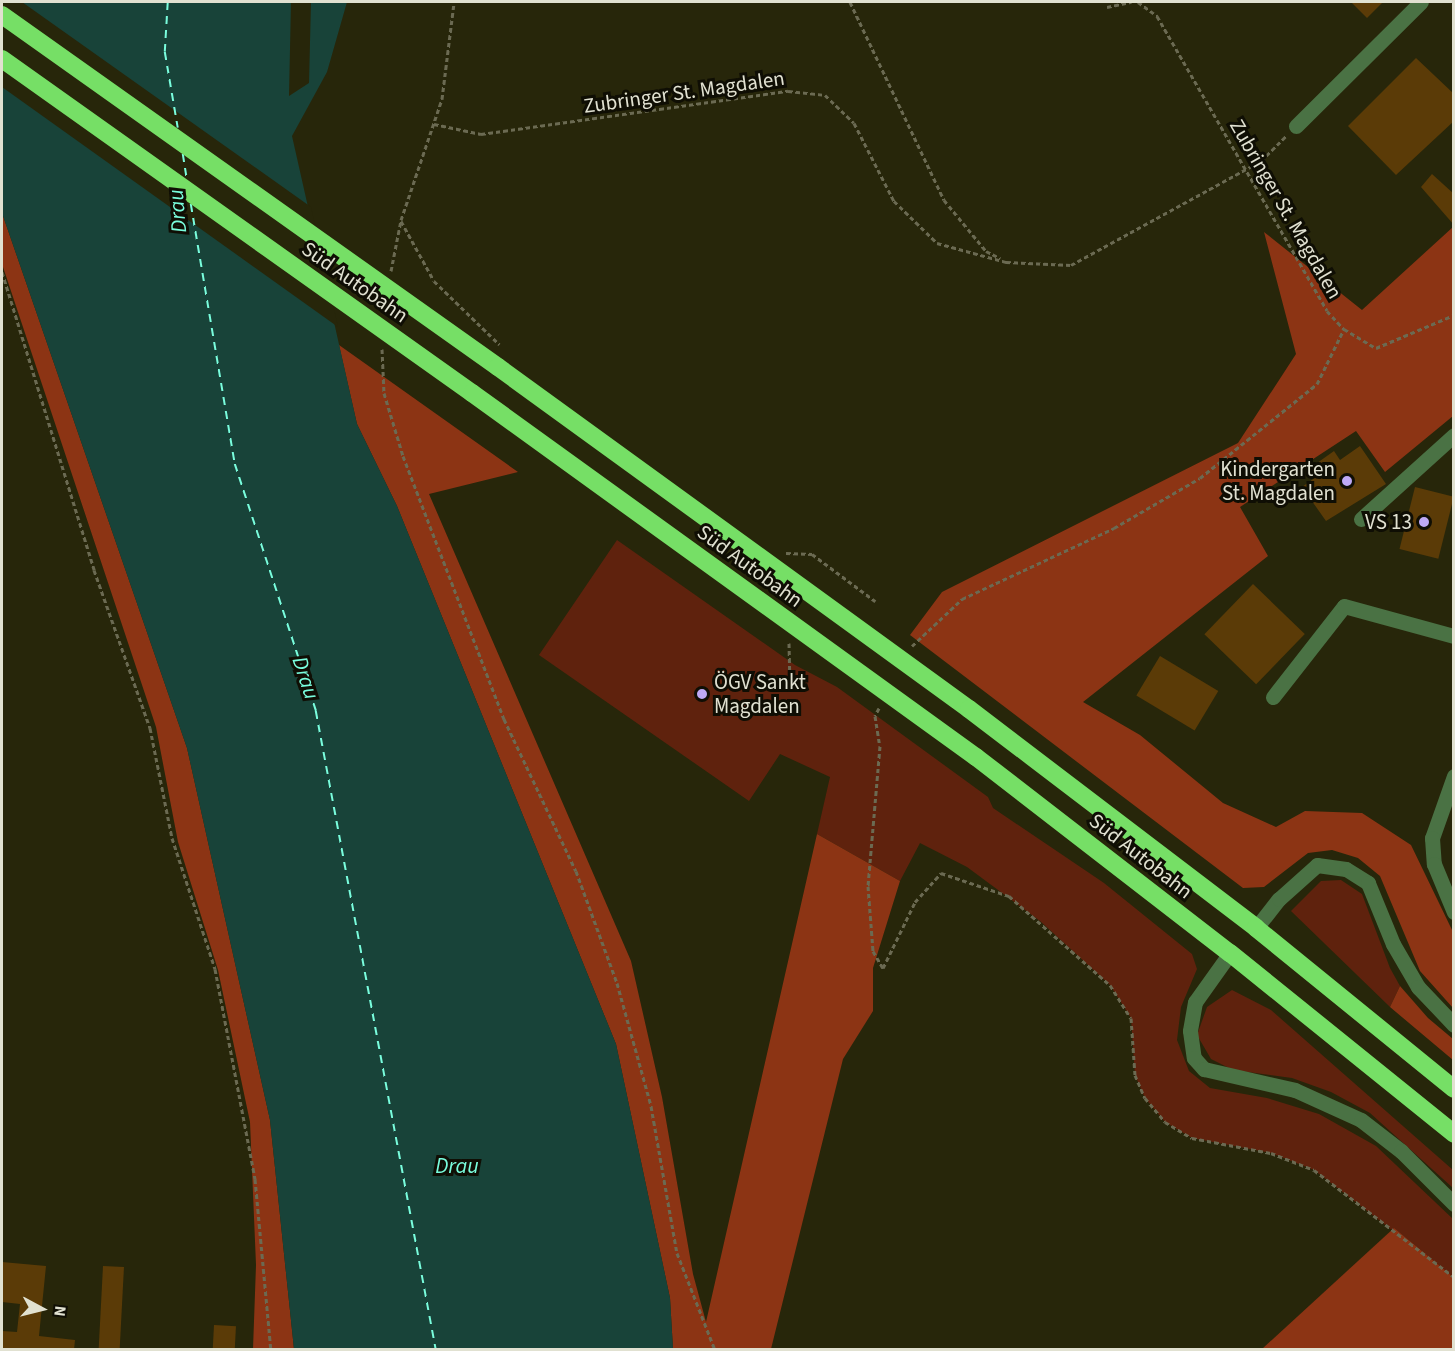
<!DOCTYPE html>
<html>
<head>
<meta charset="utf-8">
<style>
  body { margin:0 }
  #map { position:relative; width:1455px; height:1351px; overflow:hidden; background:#27260a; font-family:"Source Sans 3",sans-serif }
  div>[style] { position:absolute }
  .green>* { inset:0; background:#5f220d }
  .forest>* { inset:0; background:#8c3414 }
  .water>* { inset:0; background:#184339 }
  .pier>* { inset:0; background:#27260a }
  .ferry>* { height:1.5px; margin-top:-0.75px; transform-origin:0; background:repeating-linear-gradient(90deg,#79fddd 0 8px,transparent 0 14px) }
  .building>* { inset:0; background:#5b3b07; transform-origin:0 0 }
  .path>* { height:3px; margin-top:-1.5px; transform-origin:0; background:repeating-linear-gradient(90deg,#6b6a52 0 4.5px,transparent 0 7.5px) }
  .minor>* { height:15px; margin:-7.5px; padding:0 7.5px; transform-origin:7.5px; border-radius:7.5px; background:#4a7244 }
  .highway>* { height:18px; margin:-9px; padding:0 9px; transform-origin:9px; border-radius:9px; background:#76df66 }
  .dots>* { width:16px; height:16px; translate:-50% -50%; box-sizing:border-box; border:3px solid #0f0e04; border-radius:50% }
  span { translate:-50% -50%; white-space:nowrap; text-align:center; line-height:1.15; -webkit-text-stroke:6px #0f0e04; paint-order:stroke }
  .street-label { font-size:21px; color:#e1e1d1 }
  .poi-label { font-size:21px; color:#e1e1d1 }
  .right { translate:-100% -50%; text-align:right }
  .left { translate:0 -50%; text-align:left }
  .water-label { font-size:22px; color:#79fddd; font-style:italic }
  .frame { position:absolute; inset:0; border:3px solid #e1e1d1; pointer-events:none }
  .north { position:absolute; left:12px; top:1279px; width:60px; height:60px; -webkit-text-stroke:4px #0f0e04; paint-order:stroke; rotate:97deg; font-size:16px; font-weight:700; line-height:24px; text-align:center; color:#e1e1d1 }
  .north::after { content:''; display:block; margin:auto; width:21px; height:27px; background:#e1e1d1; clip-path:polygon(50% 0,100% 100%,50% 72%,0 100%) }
</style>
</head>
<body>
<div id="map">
  <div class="green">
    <i style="clip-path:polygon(617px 540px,795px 665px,837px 687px,988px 797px,993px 808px,1104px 883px,1192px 954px,1197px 969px,1181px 1007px,1177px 1040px,1189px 1071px,1210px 1088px,1267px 1098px,1319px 1114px,1376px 1146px,1453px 1219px,1453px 1277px,1314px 1170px,1271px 1153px,1192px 1138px,1165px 1122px,1145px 1098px,1135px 1075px,1131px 1018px,1110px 985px,1040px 921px,967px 867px,920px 843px,900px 881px,817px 834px,830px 777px,780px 754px,749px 801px,539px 655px)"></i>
    <i style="clip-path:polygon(1341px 880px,1362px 894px,1390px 968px,1400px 986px,1390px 1007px,1291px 911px,1321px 881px)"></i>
    <i style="clip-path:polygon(1232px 990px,1271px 1010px,1453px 1170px,1453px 1188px,1370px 1113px,1331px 1092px,1292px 1078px,1233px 1070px,1211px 1059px,1197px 1035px,1207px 1007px)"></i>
  </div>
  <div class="forest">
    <i style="clip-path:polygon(2px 213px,187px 748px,270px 1120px,294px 1349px,253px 1349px,256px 1265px,250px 1122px,218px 970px,178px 842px,156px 727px,2px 264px)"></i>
    <i style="clip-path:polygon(1453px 227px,1453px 416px,1385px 472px,1356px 431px,1240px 507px,1268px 556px,1083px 702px,1140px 735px,1223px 803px,1276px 827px,1305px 811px,1362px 813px,1411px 845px,1453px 932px,1453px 1008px,1420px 971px,1380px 876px,1358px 858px,1332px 850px,1308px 853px,1264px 887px,1243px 888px,910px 635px,942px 592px,1238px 443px,1296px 354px,1264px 232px,1362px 310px)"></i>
    <i style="clip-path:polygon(339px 345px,518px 472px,429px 494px,631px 961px,662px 1097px,693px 1274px,706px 1322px,817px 834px,900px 881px,873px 968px,873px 1011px,843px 1059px,771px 1349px,673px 1349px,670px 1298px,616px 1044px,397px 506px,357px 424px)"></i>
    <i style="clip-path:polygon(1400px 986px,1428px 1018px,1453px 1039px,1453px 1060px,1390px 1007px)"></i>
    <i style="clip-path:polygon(1394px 1228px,1453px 1277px,1453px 1349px,1262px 1349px)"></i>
  </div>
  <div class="water">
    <i style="clip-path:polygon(2px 2px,291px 2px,289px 96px,309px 83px,311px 2px,347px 2px,327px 72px,292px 136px,357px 424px,397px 506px,616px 1044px,670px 1298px,673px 1349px,294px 1349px,270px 1120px,187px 748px,2px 213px)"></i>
  </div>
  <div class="pier">
    <i style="clip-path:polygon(2px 2px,22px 2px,311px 207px,338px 327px,2px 87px)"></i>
  </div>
  <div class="ferry">
    <i style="left:168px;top:2px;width:50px;rotate:93.4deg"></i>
    <i style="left:165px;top:52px;width:77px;rotate:80.3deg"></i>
    <i style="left:183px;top:154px;width:25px;rotate:81deg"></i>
    <i style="left:191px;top:204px;width:264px;rotate:80.4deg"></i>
    <i style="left:235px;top:464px;width:260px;rotate:71.8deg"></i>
    <i style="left:316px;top:711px;width:650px;rotate:79.36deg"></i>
  </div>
  <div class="building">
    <i style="clip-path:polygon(1351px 2px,1383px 2px,1367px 18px)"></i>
    <i style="clip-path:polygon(1416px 58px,1454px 94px,1454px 121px,1396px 175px,1348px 126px)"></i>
    <i style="clip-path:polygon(1432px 174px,1454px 194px,1454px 225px,1421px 187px)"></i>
    <i style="clip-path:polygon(1360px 446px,1386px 484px,1326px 521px,1302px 487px,1316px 477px,1310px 468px,1334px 451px,1340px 460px)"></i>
    <i style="left:1415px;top:487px;width:40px;height:64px;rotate:14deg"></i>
    <i style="left:1253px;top:584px;width:72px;height:70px;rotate:44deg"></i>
    <i style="left:1160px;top:656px;width:68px;height:46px;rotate:31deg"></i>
    <i style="clip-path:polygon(2px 1262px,46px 1266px,39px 1336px,75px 1340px,74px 1350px,2px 1350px,2px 1331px,17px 1332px,20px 1304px,2px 1302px)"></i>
    <i style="left:103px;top:1266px;width:21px;height:84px;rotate:3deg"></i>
    <i style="left:214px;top:1325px;width:22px;height:25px;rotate:3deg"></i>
  </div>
  <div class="path">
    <i style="left:850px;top:2px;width:219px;rotate:64.6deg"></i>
    <i style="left:944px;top:200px;width:66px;rotate:50.5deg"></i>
    <i style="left:986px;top:251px;width:16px;rotate:27deg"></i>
    <i style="left:1138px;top:2px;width:24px;rotate:36deg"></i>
    <i style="left:1157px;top:16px;width:340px;rotate:60deg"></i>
    <i style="left:1327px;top:311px;width:25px;rotate:47deg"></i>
    <i style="left:1344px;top:329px;width:37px;rotate:31deg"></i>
    <i style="left:1376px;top:348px;width:85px;rotate:-22.9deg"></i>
    <i style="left:1107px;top:7px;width:25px;rotate:-12deg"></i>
    <i style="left:434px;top:124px;width:48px;rotate:12deg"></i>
    <i style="left:481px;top:134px;width:310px;rotate:-8deg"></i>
    <i style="left:788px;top:91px;width:37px;rotate:6deg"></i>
    <i style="left:825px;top:95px;width:40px;rotate:44deg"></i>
    <i style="left:854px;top:123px;width:88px;rotate:62.9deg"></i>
    <i style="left:894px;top:201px;width:60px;rotate:44.3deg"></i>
    <i style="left:937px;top:243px;width:72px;rotate:15.4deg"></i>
    <i style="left:401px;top:221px;width:68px;rotate:61.2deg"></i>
    <i style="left:434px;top:281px;width:91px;rotate:44.1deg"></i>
    <i style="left:1006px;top:262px;width:65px;rotate:2.6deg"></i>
    <i style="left:1071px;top:265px;width:217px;rotate:-28.7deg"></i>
    <i style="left:1261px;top:161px;width:35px;rotate:-45deg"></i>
    <i style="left:391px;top:271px;width:52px;rotate:-78.9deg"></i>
    <i style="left:401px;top:220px;width:128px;rotate:-71.3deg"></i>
    <i style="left:442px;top:99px;width:98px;rotate:-82.9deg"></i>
    <i style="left:2px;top:272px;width:312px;rotate:72.8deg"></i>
    <i style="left:94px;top:570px;width:168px;rotate:70.5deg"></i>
    <i style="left:150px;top:728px;width:112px;rotate:78.7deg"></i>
    <i style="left:172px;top:838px;width:138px;rotate:71.8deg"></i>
    <i style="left:215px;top:969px;width:214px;rotate:79.2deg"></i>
    <i style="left:255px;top:1179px;width:172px;rotate:84.7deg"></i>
    <i style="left:382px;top:349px;width:44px;rotate:87.4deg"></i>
    <i style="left:384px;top:393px;width:66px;rotate:73.2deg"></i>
    <i style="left:403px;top:456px;width:282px;rotate:69deg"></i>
    <i style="left:504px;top:719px;width:168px;rotate:64.7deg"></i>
    <i style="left:576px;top:871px;width:119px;rotate:69.9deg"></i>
    <i style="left:617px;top:983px;width:128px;rotate:74.5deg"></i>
    <i style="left:651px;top:1106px;width:149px;rotate:80deg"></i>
    <i style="left:677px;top:1253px;width:104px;rotate:68.6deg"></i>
    <i style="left:786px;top:553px;width:26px;rotate:2deg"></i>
    <i style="left:812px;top:554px;width:79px;rotate:36.7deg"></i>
    <i style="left:789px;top:643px;width:44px;rotate:88.7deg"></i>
    <i style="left:912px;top:646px;width:69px;rotate:-43.2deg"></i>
    <i style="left:962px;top:599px;width:168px;rotate:-25deg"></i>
    <i style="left:1114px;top:528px;width:99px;rotate:-30.2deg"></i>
    <i style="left:1200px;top:478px;width:150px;rotate:-38.8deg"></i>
    <i style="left:1317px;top:384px;width:61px;rotate:-63.9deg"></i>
    <i style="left:879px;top:708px;width:9px;rotate:117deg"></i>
    <i style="left:875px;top:716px;width:30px;rotate:81deg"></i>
    <i style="left:880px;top:746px;width:141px;rotate:94.9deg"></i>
    <i style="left:868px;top:886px;width:65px;rotate:85.6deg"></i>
    <i style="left:873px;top:951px;width:20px;rotate:60deg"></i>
    <i style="left:883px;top:968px;width:73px;rotate:-64.1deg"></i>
    <i style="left:915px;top:902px;width:39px;rotate:-48deg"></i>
    <i style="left:941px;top:873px;width:72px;rotate:18.7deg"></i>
    <i style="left:1009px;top:896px;width:135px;rotate:41.4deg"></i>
    <i style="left:1110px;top:985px;width:39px;rotate:58deg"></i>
    <i style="left:1131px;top:1018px;width:57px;rotate:86deg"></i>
    <i style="left:1135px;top:1075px;width:25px;rotate:67deg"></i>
    <i style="left:1145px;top:1098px;width:31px;rotate:50deg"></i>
    <i style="left:1165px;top:1122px;width:31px;rotate:31deg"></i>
    <i style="left:1192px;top:1138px;width:80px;rotate:10.8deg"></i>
    <i style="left:1271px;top:1153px;width:46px;rotate:21.6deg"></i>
    <i style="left:1314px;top:1170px;width:176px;rotate:37.4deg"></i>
  </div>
  <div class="minor">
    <i style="left:1296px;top:126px;width:176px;rotate:-44.8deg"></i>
    <i style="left:1361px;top:519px;width:125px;rotate:-42.1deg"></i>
    <i style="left:1273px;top:697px;width:115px;rotate:-52deg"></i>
    <i style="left:1344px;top:606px;width:114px;rotate:15.3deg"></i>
    <i style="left:1454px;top:776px;width:66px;rotate:109.5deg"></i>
    <i style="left:1432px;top:838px;width:26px;rotate:86deg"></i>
    <i style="left:1434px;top:864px;width:52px;rotate:67.4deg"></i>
    <i style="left:1256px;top:928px;width:37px;rotate:-52deg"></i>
    <i style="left:1279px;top:899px;width:51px;rotate:-41.8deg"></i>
    <i style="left:1317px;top:865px;width:29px;rotate:8deg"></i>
    <i style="left:1346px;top:869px;width:26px;rotate:32deg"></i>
    <i style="left:1368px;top:883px;width:66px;rotate:67.7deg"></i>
    <i style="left:1393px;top:944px;width:50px;rotate:59.8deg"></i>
    <i style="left:1418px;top:987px;width:52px;rotate:46.5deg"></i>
    <i style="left:1230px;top:953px;width:60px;rotate:125.5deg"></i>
    <i style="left:1195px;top:1002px;width:29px;rotate:100deg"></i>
    <i style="left:1190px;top:1031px;width:27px;rotate:82deg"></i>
    <i style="left:1194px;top:1058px;width:15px;rotate:48deg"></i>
    <i style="left:1204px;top:1069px;width:93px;rotate:13deg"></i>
    <i style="left:1295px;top:1090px;width:72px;rotate:24.4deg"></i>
    <i style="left:1361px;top:1120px;width:51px;rotate:37.8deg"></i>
    <i style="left:1401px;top:1151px;width:75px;rotate:45deg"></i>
  </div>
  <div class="highway">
    <i style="left:2px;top:15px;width:608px;rotate:35.36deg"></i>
    <i style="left:498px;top:367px;width:582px;rotate:35.98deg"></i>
    <i style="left:969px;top:709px;width:361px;rotate:37.3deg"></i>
    <i style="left:1256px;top:928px;width:255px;rotate:39.1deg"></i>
    <i style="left:2px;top:59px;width:577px;rotate:35.4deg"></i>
    <i style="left:472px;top:393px;width:622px;rotate:35.84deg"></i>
    <i style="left:976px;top:757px;width:321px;rotate:37.7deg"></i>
    <i style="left:1230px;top:953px;width:288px;rotate:38.9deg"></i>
  </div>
  <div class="dots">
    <i style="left:1347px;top:481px;background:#bea9f5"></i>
    <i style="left:1424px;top:522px;background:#bea9f5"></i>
    <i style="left:702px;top:694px;background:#bea9f5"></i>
  </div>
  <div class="street-label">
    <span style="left:684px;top:92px;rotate:-8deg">Zubringer St. Magdalen</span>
    <span style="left:1286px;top:209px;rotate:60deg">Zubringer St. Magdalen</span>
    <span style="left:355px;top:282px;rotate:35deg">Süd Autobahn</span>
    <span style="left:750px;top:566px;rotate:36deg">Süd Autobahn</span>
    <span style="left:1141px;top:856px;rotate:38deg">Süd Autobahn</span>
  </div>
  <div class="poi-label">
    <span class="right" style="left:1335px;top:481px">Kindergarten<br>St. Magdalen</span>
    <span class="right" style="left:1412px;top:522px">VS 13</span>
    <span class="left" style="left:714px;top:694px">ÖGV Sankt<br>Magdalen</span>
  </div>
  <div class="water-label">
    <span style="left:178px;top:211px;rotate:-95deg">Drau</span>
    <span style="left:305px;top:678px;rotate:72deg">Drau</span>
    <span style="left:457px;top:1167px">Drau</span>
  </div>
  <div class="frame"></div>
  <div class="north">N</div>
</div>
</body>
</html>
